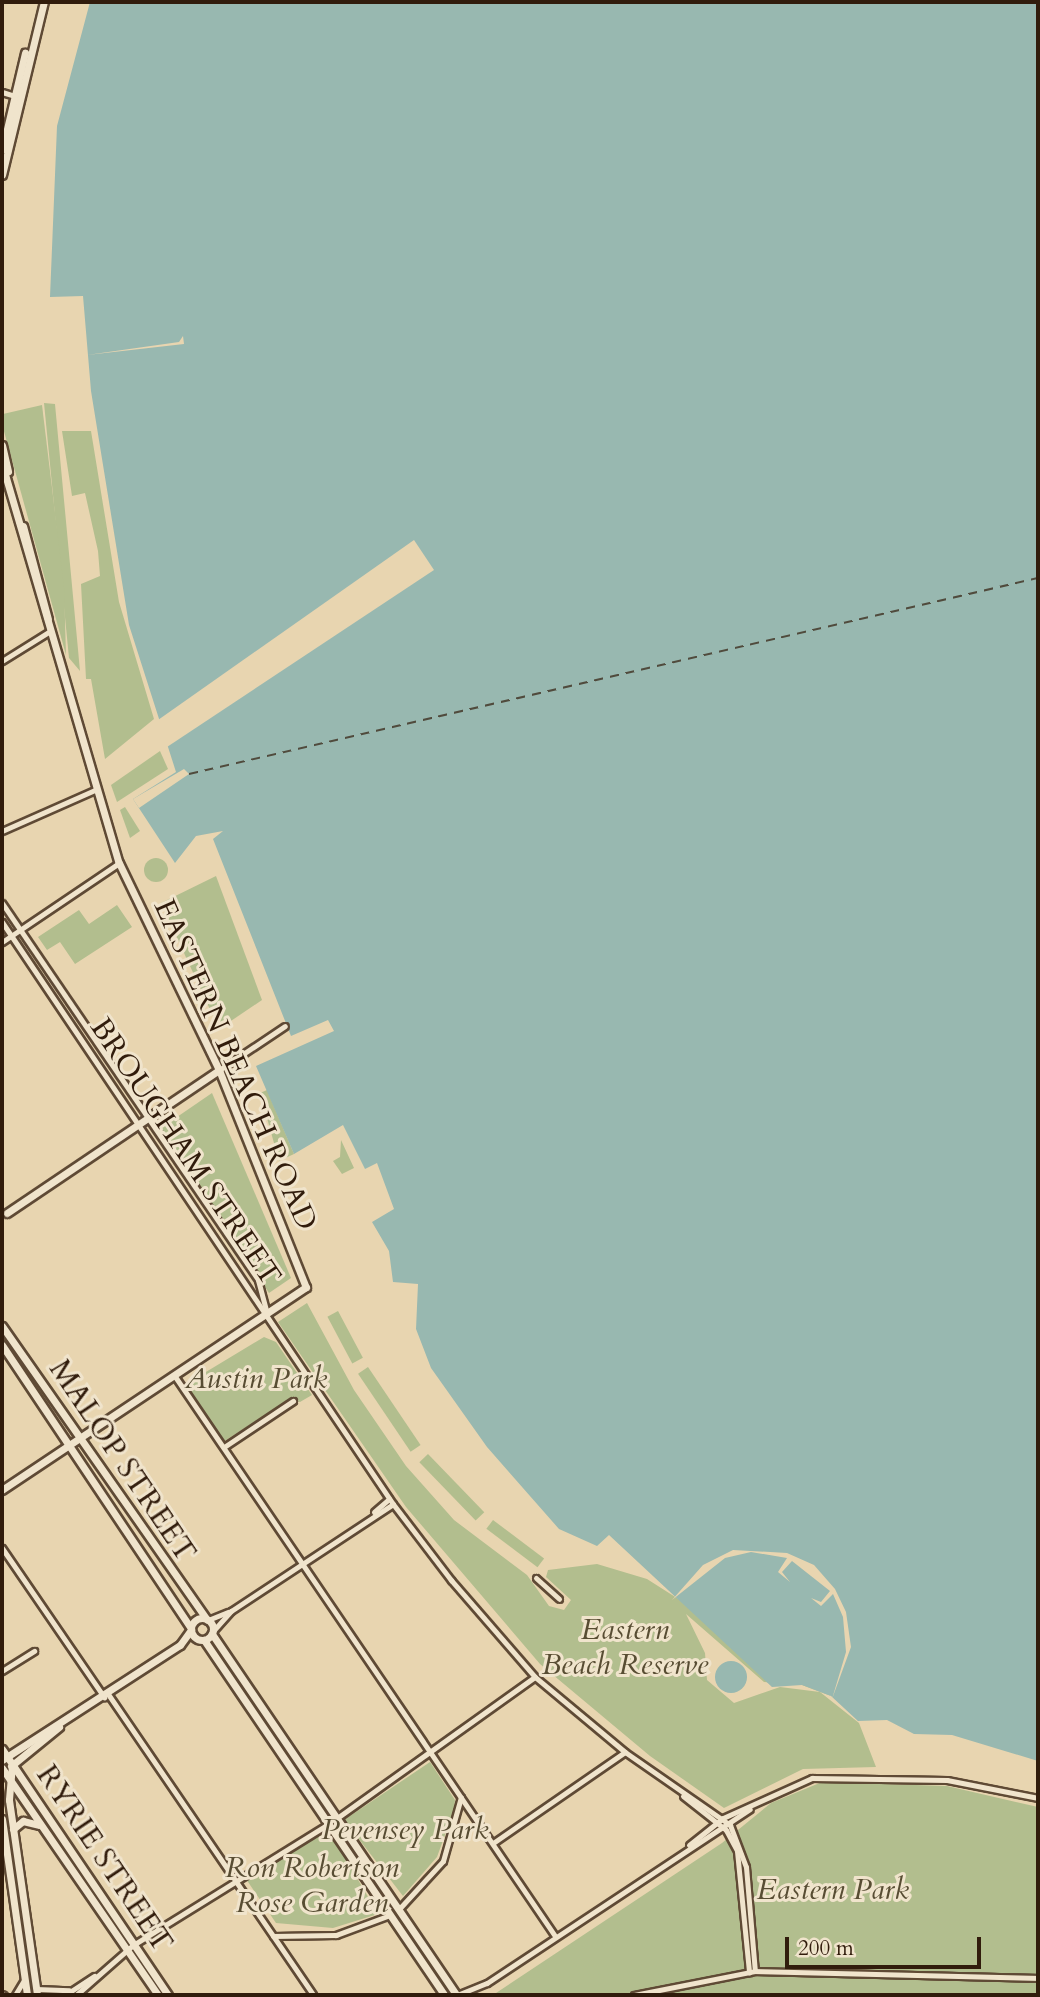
<!DOCTYPE html>
<html>
<head>
<meta charset="utf-8">
<style>
  body { margin:0 }
  #map { position:relative; width:1040px; height:1997px; overflow:hidden; background:#e8d5b0; font-family:Cardo,serif }
  div>[style] { position:absolute }
  .green>* { inset:0; background:#b2be8e; transform-origin:0 0 }
  .round { border-radius:50% }
  .water>* { inset:0; background:#98b8b0 }
  .pier>* { inset:0; background:#e8d5b0 }
  .ferry>* { height:2px; margin-top:-1px; transform-origin:0; background:repeating-linear-gradient(90deg,#504b3d 0 9px,transparent 0 16px) }
  .roads { filter:drop-shadow(2px 0 #5f4a35) drop-shadow(-2px 0 #5f4a35) drop-shadow(0 2px #5f4a35) drop-shadow(0 -2px #5f4a35) }
  .street>* { height:5px; margin:-2.5px; padding:0 2.5px; transform-origin:2.5px; border-radius:2.5px; background:#f0e4cc }
  .secondary>* { height:7px; margin:-3.5px; padding:0 3.5px; transform-origin:3.5px; border-radius:3.5px; background:#f0e4cc }
  .secondary>.ring { margin:-3.5px; padding:0; box-sizing:content-box; background:none; border:7px solid #f0e4cc; border-radius:50% }
  span { translate:-50% -50%; white-space:nowrap; text-align:center; line-height:1.15; -webkit-text-stroke:6px #f0e4cc; paint-order:stroke }
  .street-label { font-size:30px; color:#311c0c }
  .park-label { font-size:30px; color:#584d33; font-style:italic }
  .frame { position:absolute; inset:0; border:4px solid #311c0c; pointer-events:none }
  .scale { position:absolute; left:785px; top:1937px; width:196px; height:32px; box-sizing:border-box; border:4px solid #311c0c; border-top:0; padding-left:9px; font-size:21px; line-height:24px; white-space:nowrap; color:#311c0c; -webkit-text-stroke:5px #f0e4cc; paint-order:stroke }
</style>
</head>
<body>
<div id="map">
  <div class="green">
    <i style="clip-path:polygon(44px 403px,55px 404px,80px 671px,69px 658px)"></i>
    <i style="clip-path:polygon(42px 405px,64px 587px,66px 655px,2px 424px,3px 414px)"></i>
    <i style="clip-path:polygon(62px 431px,91px 431px,119px 602px,154px 719px,105px 759px,91px 679px,86px 679px,81px 584px,100px 576px,98px 551px,85px 493px,72px 496px)"></i>
    <i style="clip-path:polygon(160px 751px,168px 769px,117px 802px,111px 785px)"></i>
    <i style="clip-path:polygon(125px 807px,140px 831px,130px 838px,120px 810px)"></i>
    <i class="round" style="left:144px;top:858px;width:24px;height:24px"></i>
    <i style="clip-path:polygon(216px 876px,262px 1000px,219px 1029px,161px 903px)"></i>
    <i style="clip-path:polygon(117px 905px,132px 927px,75px 964px,60px 942px,47px 950px,38px 937px,79px 910px,89px 924px)"></i>
    <i style="clip-path:polygon(267px 1090px,294px 1154px,279px 1161px,260px 1093px)"></i>
    <i style="clip-path:polygon(212px 1093px,291px 1278px,269px 1293px,161px 1128px)"></i>
    <i style="clip-path:polygon(341px 1140px,354px 1168px,342px 1174px,333px 1161px,340px 1157px)"></i>
    <i style="clip-path:polygon(307px 1303px,354px 1390px,406px 1466px,454px 1520px,527px 1575px,549px 1606px,564px 1610px,571px 1600px,546px 1577px,548px 1570px,597px 1564px,647px 1579px,831px 1696px,802px 1685px,764px 1682px,686px 1614px,705px 1653px,707px 1680px,734px 1703px,780px 1687px,820px 1692px,859px 1723px,876px 1767px,803px 1769px,724px 1808px,650px 1756px,540px 1664px,406px 1507px,278px 1322px)"></i>
    <i style="left:338px;top:1311px;width:53px;height:12px;rotate:62deg"></i>
    <i style="clip-path:polygon(264px 1337px,276px 1342px,312px 1395px,300px 1402px,290px 1399px,223px 1442px,186px 1384px)"></i>
    <i style="left:368px;top:1367px;width:94px;height:12px;rotate:56deg"></i>
    <i style="left:428px;top:1454px;width:81px;height:12px;rotate:46deg"></i>
    <i style="left:493px;top:1520px;width:64px;height:11px;rotate:37deg"></i>
    <i style="clip-path:polygon(430px 1762px,455px 1800px,454px 1810px,437px 1857px,403px 1896px,344px 1820px)"></i>
    <i style="clip-path:polygon(822px 1782px,947px 1786px,1038px 1807px,1038px 1995px,493px 1995px,722px 1843px,771px 1803px)"></i>
    <i style="clip-path:polygon(328px 1828px,378px 1914px,333px 1928px,276px 1923px,244px 1876px)"></i>
  </div>
  <div class="water">
    <i style="clip-path:polygon(90px 2px,1038px 2px,1038px 1761px,952px 1735px,914px 1734px,887px 1720px,858px 1721px,831px 1696px,802px 1685px,772px 1687px,609px 1535px,597px 1546px,559px 1529px,487px 1447px,431px 1368px,416px 1329px,418px 1284px,393px 1282px,389px 1251px,372px 1222px,394px 1209px,377px 1163px,365px 1169px,343px 1125px,294px 1154px,256px 1066px,334px 1031px,328px 1020px,291px 1036px,213px 839px,223px 831px,196px 836px,175px 863px,133px 799px,176px 772px,129px 625px,91px 391px,83px 296px,50px 297px,57px 126px)"></i>
    <i class="round" style="left:715px;top:1661px;width:32px;height:32px"></i>
  </div>
  <div class="pier">
    <i style="clip-path:polygon(183px 336px,184px 344px,87px 355px,179px 342px)"></i>
    <i style="clip-path:polygon(414px 540px,434px 570px,167px 747px,158px 720px)"></i>
    <i style="clip-path:polygon(184px 769px,189px 774px,139px 808px,133px 799px)"></i>
    <i style="clip-path:polygon(733px 1550px,787px 1553px,814px 1565px,835px 1589px,846px 1612px,851px 1647px,832px 1699px,846px 1652px,843px 1617px,833px 1594px,821px 1606px,811px 1598px,821px 1602px,830px 1591px,792px 1561px,782px 1572px,790px 1582px,778px 1572px,787px 1558px,751px 1552px,725px 1558px,672px 1600px,703px 1565px)"></i>
  </div>
  <div class="ferry">
    <i style="left:189px;top:774px;width:871px;rotate:-13deg"></i>
  </div>
  <div class="roads">
    <div class="street">
      <i style="left:2px;top:92px;width:14px;rotate:17deg"></i>
      <i style="left:2px;top:661px;width:57px;rotate:-32deg"></i>
      <i style="left:2px;top:831px;width:102px;rotate:-23.8deg"></i>
      <i style="left:2px;top:903px;width:456px;rotate:55.8deg"></i>
      <i style="left:258px;top:1280px;width:34px;rotate:75deg"></i>
      <i style="left:2px;top:922px;width:701px;rotate:56.11deg"></i>
      <i style="left:393px;top:1504px;width:96px;rotate:52.7deg"></i>
      <i style="left:451px;top:1580px;width:128px;rotate:49.1deg"></i>
      <i style="left:535px;top:1677px;width:117px;rotate:39.8deg"></i>
      <i style="left:625px;top:1752px;width:128px;rotate:34.8deg"></i>
      <i style="left:730px;top:1825px;width:45px;rotate:69.1deg"></i>
      <i style="left:746px;top:1867px;width:104px;rotate:85.1deg"></i>
      <i style="left:2px;top:942px;width:141px;rotate:-34deg"></i>
      <i style="left:219px;top:1070px;width:79px;rotate:-33.7deg"></i>
      <i style="left:174px;top:1375px;width:678px;rotate:55.82deg"></i>
      <i style="left:224px;top:1447px;width:83px;rotate:-33.7deg"></i>
      <i style="left:374px;top:1512px;width:20px;rotate:-41deg"></i>
      <i style="left:2px;top:1548px;width:181px;rotate:55.6deg"></i>
      <i style="left:536px;top:1578px;width:31px;rotate:42deg"></i>
      <i style="left:208px;top:1620px;width:22px;rotate:-22deg"></i>
      <i style="left:213px;top:1631px;width:27px;rotate:-48deg"></i>
      <i style="left:231px;top:1611px;width:194px;rotate:-33.4deg"></i>
      <i style="left:2px;top:1671px;width:38px;rotate:-32deg"></i>
      <i style="left:108px;top:1694px;width:364px;rotate:55.7deg"></i>
      <i style="left:683px;top:1796px;width:55px;rotate:38.3deg"></i>
      <i style="left:726px;top:1830px;width:24px;rotate:62deg"></i>
      <i style="left:737px;top:1851px;width:122px;rotate:84.3deg"></i>
      <i style="left:337px;top:1818px;width:243px;rotate:-35.5deg"></i>
      <i style="left:493px;top:1843px;width:160px;rotate:-34.6deg"></i>
      <i style="left:689px;top:1845px;width:43px;rotate:-38.5deg"></i>
      <i style="left:723px;top:1818px;width:98px;rotate:-24.2deg"></i>
      <i style="left:812px;top:1778px;width:135px;rotate:0.8deg"></i>
      <i style="left:947px;top:1780px;width:93px;rotate:11.2deg"></i>
      <i style="left:399px;top:1909px;width:65px;rotate:-47.5deg"></i>
      <i style="left:443px;top:1861px;width:66px;rotate:-74.3deg"></i>
      <i style="left:273px;top:1936px;width:63px;rotate:-0.9deg"></i>
      <i style="left:336px;top:1935px;width:58px;rotate:-20.3deg"></i>
      <i style="left:36px;top:1989px;width:33px;rotate:2deg"></i>
      <i style="left:2px;top:1994px;width:2px;rotate:27deg"></i>
      <i style="left:15px;top:1995px;width:17px;rotate:-59deg"></i>
      <i style="left:65px;top:1995px;width:35px;rotate:-33deg"></i>
      <i style="left:76px;top:1995px;width:76px;rotate:-41.3deg"></i>
      <i style="left:133px;top:1945px;width:229px;rotate:-31.8deg"></i>
      <i style="left:457px;top:1995px;width:32px;rotate:-22deg"></i>
      <i style="left:487px;top:1983px;width:315px;rotate:-33.5deg"></i>
      <i style="left:634px;top:1995px;width:123px;rotate:-11.2deg"></i>
      <i style="left:755px;top:1971px;width:283px;rotate:1.4deg"></i>
    </div>
    <div class="secondary">
      <i style="left:2px;top:150px;width:100px;rotate:-76.7deg"></i>
      <i style="left:2px;top:175px;width:178px;rotate:-76.4deg"></i>
      <i style="left:2px;top:445px;width:27px;rotate:77deg"></i>
      <i style="left:2px;top:464px;width:416px;rotate:73.7deg"></i>
      <i style="left:119px;top:863px;width:230px;rotate:64.2deg"></i>
      <i style="left:219px;top:1070px;width:234px;rotate:68.2deg"></i>
      <i style="left:306px;top:1287px;width:366px;rotate:146.3deg"></i>
      <i style="left:23px;top:526px;width:96px;rotate:75deg"></i>
      <i style="left:7px;top:1213px;width:256px;rotate:-34deg"></i>
      <i style="left:2px;top:1326px;width:358px;rotate:55.1deg"></i>
      <i style="left:2px;top:1345px;width:340px;rotate:56.3deg"></i>
      <i class="ring" style="left:191px;top:1618px;width:15px;height:15px"></i>
      <i style="left:212px;top:1634px;width:436px;rotate:55.9deg"></i>
      <i style="left:204px;top:1640px;width:429px;rotate:55.9deg"></i>
      <i style="left:2px;top:1749px;width:297px;rotate:56deg"></i>
      <i style="left:2px;top:1760px;width:212px;rotate:-32.9deg"></i>
      <i style="left:180px;top:1645px;width:19px;rotate:-54deg"></i>
      <i style="left:12px;top:1765px;width:35px;rotate:95deg"></i>
      <i style="left:9px;top:1800px;width:197px;rotate:81.8deg"></i>
      <i style="left:11px;top:1766px;width:62px;rotate:-39.1deg"></i>
      <i style="left:2px;top:1768px;width:275px;rotate:55.5deg"></i>
      <i style="left:2px;top:1819px;width:178px;rotate:81.9deg"></i>
      <i style="left:13px;top:1829px;width:13px;rotate:-39deg"></i>
      <i style="left:23px;top:1821px;width:16px;rotate:14deg"></i>
    </div>
  </div>
  <div class="street-label">
    <span style="left:235px;top:1065px;rotate:66deg">EASTERN BEACH ROAD</span>
    <span style="left:185px;top:1152px;rotate:56deg">BROUGHAM STREET</span>
    <span style="left:122px;top:1461px;rotate:56deg">MALOP STREET</span>
    <span style="left:104px;top:1859px;rotate:56deg">RYRIE STREET</span>
  </div>
  <div class="park-label">
    <span style="left:256px;top:1379px">Austin Park</span>
    <span style="left:625px;top:1647px">Eastern<br>Beach Reserve</span>
    <span style="left:405px;top:1830px">Pevensey Park</span>
    <span style="left:312px;top:1885px">Ron Robertson<br>Rose Garden</span>
    <span style="left:833px;top:1890px">Eastern Park</span>
  </div>
  <div class="frame"></div>
  <div class="scale">200 m</div>
</div>
</body>
</html>
